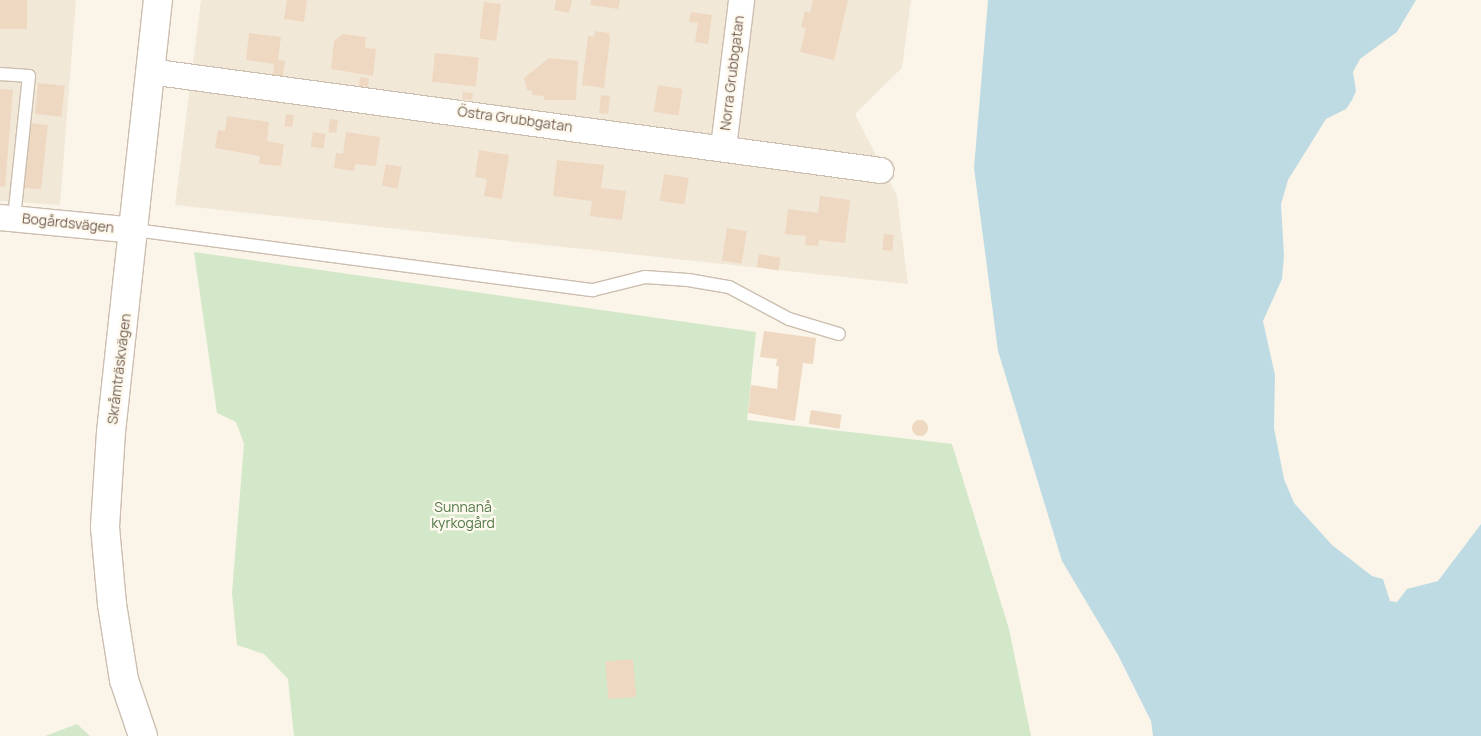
<!DOCTYPE html>
<html>
<head>
<meta charset="utf-8">
<style>
  body { margin:0 }
  #map { position:relative; width:1481px; height:736px; overflow:hidden; background:#fbf5e9; font-family:Manrope,sans-serif }
  div>[style] { position:absolute }
  .residential>* { inset:0; background:#f2e8d8 }
  .green>* { inset:0; background:#d2e8c8 }
  .water>* { inset:0; background:#bedbe3 }
  .building>* { inset:0; background:#eed8c2; transform-origin:0 0 }
  .round { border-radius:50% }
  .roads { filter:drop-shadow(1px 0 #ccbeaf) drop-shadow(-1px 0 #ccbeaf) drop-shadow(0 1px #ccbeaf) drop-shadow(0 -1px #ccbeaf) }
  .service>* { height:12px; margin:-6px; padding:0 6px; transform-origin:6px; border-radius:6px; background:#fff }
  .minor>* { height:25px; margin:-12.5px; padding:0 12.5px; transform-origin:12.5px; border-radius:12.5px; background:#fff }
  .secondary>* { height:28px; margin:-14px; padding:0 14px; transform-origin:14px; border-radius:14px; background:#fff }
  span { translate:-50% -50%; white-space:nowrap; text-align:center; line-height:1.15; -webkit-text-stroke:4.5px #fef9ef; paint-order:stroke }
  .street-label { font-size:14px; color:#745f4e }
  .park-label { font-size:14px; color:#517847 }
</style>
</head>
<body>
<div id="map">
  <div class="residential">
    <i style="clip-path:polygon(0 0,76px 0,60px 205px,0 201px)"></i>
    <i style="clip-path:polygon(201px 0,911px 0,902px 68px,855px 114px,897px 196px,908px 284px,175px 205px)"></i>
  </div>
  <div class="green">
    <i style="clip-path:polygon(194px 252px,756px 332px,747px 420px,952px 444px,1009px 629px,1031px 736px,294px 736px,288px 679px,264px 654px,237px 645px,232px 593px,244px 444px,236px 422px,217px 413px)"></i>
    <i style="clip-path:polygon(77px 724px,90px 736px,45px 736px)"></i>
  </div>
  <div class="water">
    <i style="clip-path:polygon(988px 0,1416px 0,1397px 32px,1360px 59px,1353px 72px,1356px 91px,1352px 100px,1346px 109px,1326px 119px,1288px 180px,1281px 204px,1284px 256px,1282px 279px,1263px 321px,1275px 375px,1274px 428px,1284px 479px,1294px 503px,1332px 545px,1372px 576px,1383px 579px,1390px 601px,1397px 602px,1407px 589px,1438px 581px,1481px 524px,1481px 736px,1153px 736px,1151px 721px,1118px 655px,1062px 561px,998px 351px,974px 168px)"></i>
  </div>
  <div class="building">
    <i style="left:0;top:0;width:27px;height:29px"></i>
    <i style="clip-path:polygon(287px 0,307px 0,304px 22px,284px 19px)"></i>
    <i style="clip-path:polygon(556px 0,572px 0,569px 13px,554px 10px)"></i>
    <i style="clip-path:polygon(591px 0,620px 0,618px 9px,590px 5px)"></i>
    <i style="clip-path:polygon(813px 0,848px 0,834px 60px,800px 52px,806px 28px,801px 27px,805px 11px,810px 13px)"></i>
    <i style="left:484px;top:2px;width:17px;height:37px;rotate:7deg"></i>
    <i style="clip-path:polygon(691px 12px,712px 15px,708px 44px,695px 42px,698px 23px,689px 22px)"></i>
    <i style="clip-path:polygon(595px 31px,609px 33px,610px 39px,604px 88px,582px 85px,588px 36px,594px 37px)"></i>
    <i style="clip-path:polygon(249px 33px,281px 37px,278px 60px,285px 61px,283px 76px,273px 75px,274px 64px,246px 60px)"></i>
    <i style="clip-path:polygon(343px 34px,366px 37px,365px 48px,376px 49px,373px 76px,331px 69px,334px 41px)"></i>
    <i style="left:435px;top:53px;width:44px;height:29px;rotate:6deg"></i>
    <i style="clip-path:polygon(549px 58px,578px 61px,576px 100px,544px 100px,544px 96px,532px 95px,532px 91px,527px 90px,524px 78px)"></i>
    <i style="left:360px;top:77px;width:9px;height:9px;rotate:6deg"></i>
    <i style="left:38px;top:83px;width:27px;height:31px;rotate:6deg"></i>
    <i style="left:658px;top:85px;width:25px;height:27px;rotate:9deg"></i>
    <i style="clip-path:polygon(0 89px,13px 90px,5px 187px,0 186px)"></i>
    <i style="left:463px;top:92px;width:10px;height:7px;rotate:6deg"></i>
    <i style="left:601px;top:95px;width:9px;height:18px;rotate:6deg"></i>
    <i style="left:286px;top:114px;width:8px;height:12px;rotate:7deg"></i>
    <i style="clip-path:polygon(227px 116px,269px 122px,267px 141px,284px 144px,281px 166px,259px 164px,260px 156px,215px 148px,218px 130px,225px 131px)"></i>
    <i style="left:330px;top:119px;width:8px;height:13px;rotate:7deg"></i>
    <i style="left:30px;top:123px;width:18px;height:65px;rotate:6deg"></i>
    <i style="left:313px;top:132px;width:13px;height:15px;rotate:9deg"></i>
    <i style="clip-path:polygon(346px 132px,380px 137px,376px 166px,355px 164px,354px 171px,334px 168px,336px 153px,343px 154px)"></i>
    <i style="clip-path:polygon(479px 150px,509px 155px,502px 199px,484px 196px,487px 179px,475px 177px)"></i>
    <i style="clip-path:polygon(557px 160px,604px 165px,601px 188px,626px 191px,622px 220px,590px 216px,592px 201px,553px 196px)"></i>
    <i style="left:386px;top:164px;width:16px;height:22px;rotate:11deg"></i>
    <i style="left:664px;top:174px;width:25px;height:27px;rotate:9deg"></i>
    <i style="clip-path:polygon(820px 196px,850px 200px,845px 243px,819px 240px,818px 246px,805px 245px,806px 236px,785px 234px,788px 209px,818px 213px)"></i>
    <i style="left:727px;top:228px;width:20px;height:33px;rotate:9deg"></i>
    <i style="left:884px;top:234px;width:10px;height:16px;rotate:6deg"></i>
    <i style="left:759px;top:254px;width:22px;height:13px;rotate:10deg"></i>
    <i style="clip-path:polygon(764px 331px,816px 338px,813px 364px,803px 363px,795px 421px,748px 413px,751px 385px,777px 389px,779px 366px,776px 366px,777px 359px,760px 357px)"></i>
    <i style="left:811px;top:410px;width:31px;height:14px;rotate:9deg"></i>
    <i class="round" style="left:912px;top:420px;width:16px;height:16px"></i>
    <i style="left:633px;top:659px;width:38px;height:28px;rotate:85deg"></i>
  </div>
  <div class="roads">
    <div class="service">
      <i style="left:0;top:74px;width:29px;rotate:4deg"></i>
      <i style="left:29px;top:76px;width:143px;rotate:96deg"></i>
      <i style="left:135px;top:230px;width:462px;rotate:7.5deg"></i>
      <i style="left:593px;top:290px;width:54px;rotate:-14deg"></i>
      <i style="left:645px;top:277px;width:43px;rotate:4deg"></i>
      <i style="left:688px;top:280px;width:42px;rotate:9.7deg"></i>
      <i style="left:729px;top:287px;width:68px;rotate:28.1deg"></i>
      <i style="left:789px;top:319px;width:52px;rotate:16.7deg"></i>
    </div>
    <div class="minor">
      <i style="left:149px;top:71px;width:738px;rotate:7.71deg"></i>
      <i style="left:723px;top:147px;width:148px;rotate:-83deg"></i>
      <i style="left:0;top:217px;width:136px;rotate:5.5deg"></i>
    </div>
    <div class="secondary">
      <i style="left:143px;top:736px;width:59px;rotate:-108.7deg"></i>
      <i style="left:124px;top:680px;width:77px;rotate:-99deg"></i>
      <i style="left:112px;top:604px;width:77px;rotate:-95.2deg"></i>
      <i style="left:105px;top:527px;width:95px;rotate:-86.4deg"></i>
      <i style="left:111px;top:432px;width:435px;rotate:-83.8deg"></i>
    </div>
  </div>
  <div class="street-label">
    <span style="left:732px;top:73px;rotate:-83deg">Norra Grubbgatan</span>
    <span style="left:515px;top:119px;rotate:8deg">Östra Grubbgatan</span>
    <span style="left:68px;top:223px;rotate:6deg">Bogårdsvägen</span>
    <span style="left:119px;top:369px;rotate:-83deg">Skråmträskvägen</span>
  </div>
  <div class="park-label">
    <span style="left:463px;top:515px">Sunnanå<br>kyrkogård</span>
  </div>
</div>
</body>
</html>
